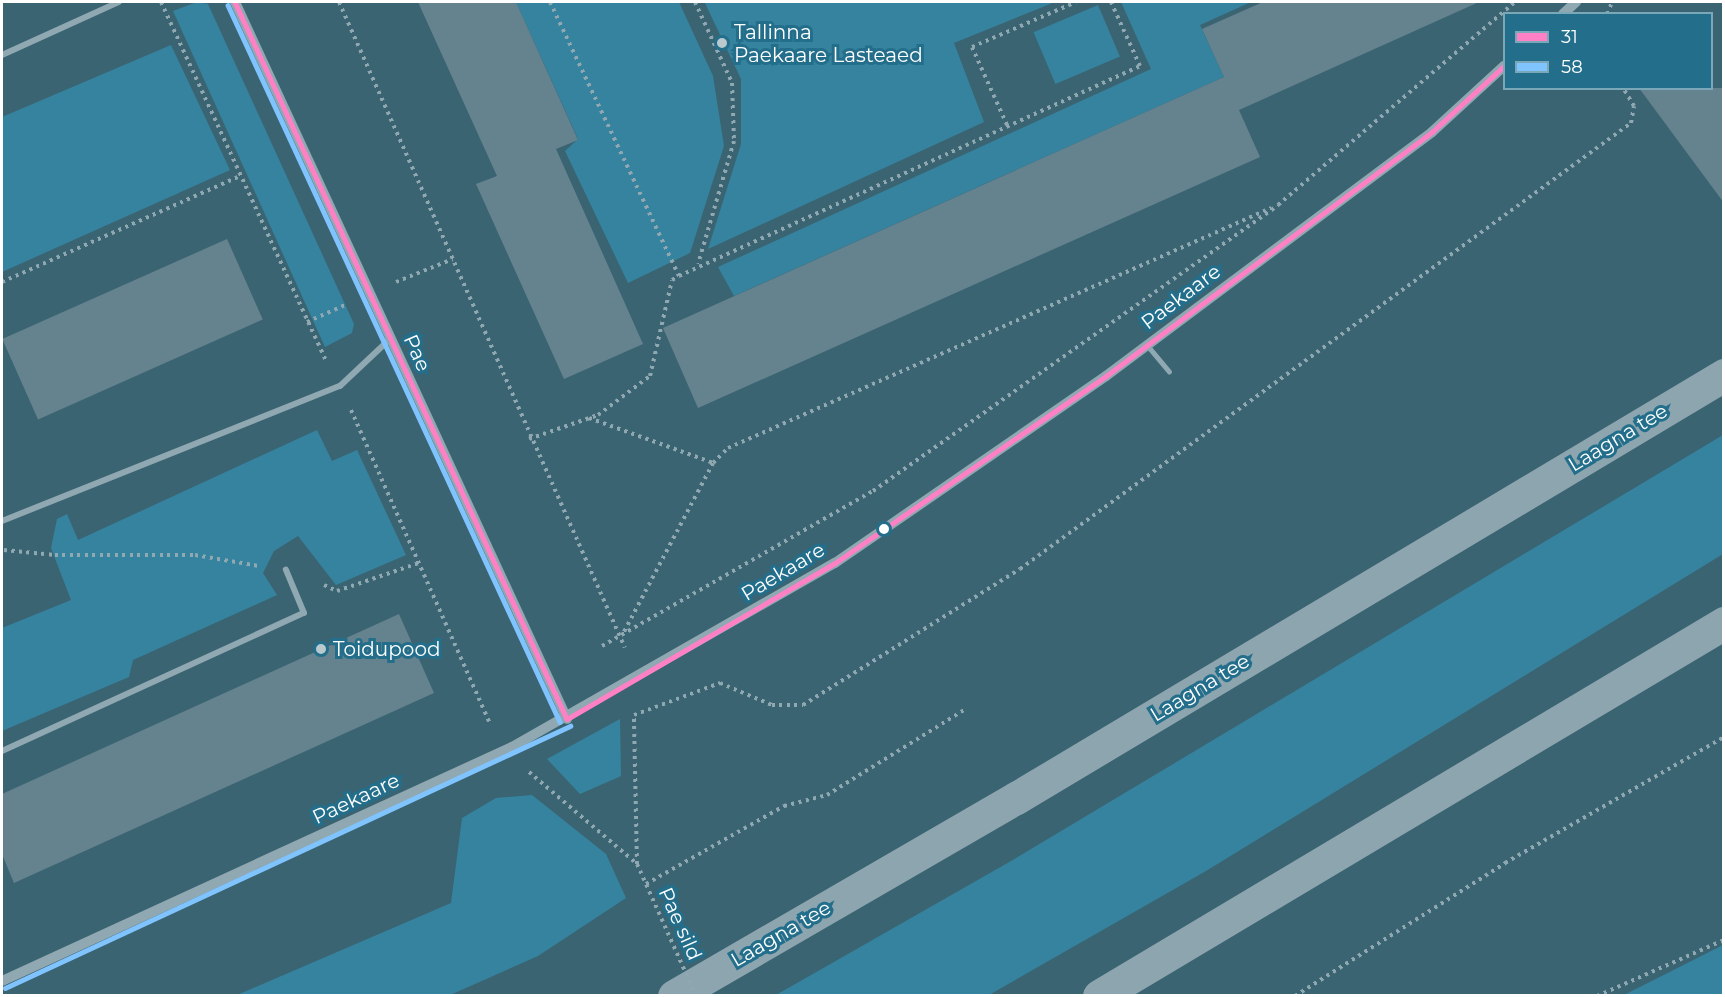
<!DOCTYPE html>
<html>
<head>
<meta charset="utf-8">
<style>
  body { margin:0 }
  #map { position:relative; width:1725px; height:997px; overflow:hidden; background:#3b6473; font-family:Montserrat,sans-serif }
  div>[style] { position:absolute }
  .green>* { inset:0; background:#35839f; transform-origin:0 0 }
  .building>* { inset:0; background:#65838e; transform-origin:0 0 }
  .path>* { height:4px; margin-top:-2px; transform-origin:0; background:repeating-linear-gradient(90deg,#8fa8b1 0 3px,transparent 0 7.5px) }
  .service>* { height:4.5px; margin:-2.25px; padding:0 2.25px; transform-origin:2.25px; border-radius:2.25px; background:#8fa8b1 }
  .minor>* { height:6px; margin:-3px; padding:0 3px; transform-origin:3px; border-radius:3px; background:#8fa8b1 }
  .tertiary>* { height:10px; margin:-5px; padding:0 5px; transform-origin:5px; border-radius:5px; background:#8fa8b1 }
  .primary>* { height:33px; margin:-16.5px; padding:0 16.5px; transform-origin:16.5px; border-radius:16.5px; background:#8da5af }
  .path-bridge>* { height:4px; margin-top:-2px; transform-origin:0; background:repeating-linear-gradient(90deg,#8fa8b1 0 3px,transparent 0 7.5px) }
  .bus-1>* { height:4.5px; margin:-2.25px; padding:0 2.25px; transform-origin:2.25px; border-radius:2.25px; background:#ff80c5 }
  .bus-2>* { height:4.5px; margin:-2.25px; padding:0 2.25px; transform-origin:2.25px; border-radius:2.25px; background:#80c4ff }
  .dots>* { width:16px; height:16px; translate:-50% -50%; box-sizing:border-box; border:3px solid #236e8b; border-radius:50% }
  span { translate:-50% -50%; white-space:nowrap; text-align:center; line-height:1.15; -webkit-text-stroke:6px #236e8b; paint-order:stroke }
  .poi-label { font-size:20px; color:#fff }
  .left { translate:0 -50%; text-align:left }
  .street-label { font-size:20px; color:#fff }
  .frame { position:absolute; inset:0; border:3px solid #fff; pointer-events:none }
  .legend { position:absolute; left:1503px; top:12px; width:210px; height:78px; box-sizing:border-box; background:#236e8b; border:2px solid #7ba8b9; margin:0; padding:8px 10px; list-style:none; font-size:18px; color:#fff }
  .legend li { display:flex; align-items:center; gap:12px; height:30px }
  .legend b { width:30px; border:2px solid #7ba8b9 }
</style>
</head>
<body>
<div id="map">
  <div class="green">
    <i style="clip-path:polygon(197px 2px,208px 4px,354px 324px,352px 333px,325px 347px,173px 11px)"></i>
    <i style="clip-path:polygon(516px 2px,679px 2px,713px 76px,724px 146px,690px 253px,628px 283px,565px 151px,578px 139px)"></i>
    <i style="clip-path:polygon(1055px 2px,954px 43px,984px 122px,708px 249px,741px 144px,741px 79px,705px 3px)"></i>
    <i style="clip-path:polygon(1121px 2px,1251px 2px,1200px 25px,1224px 77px,734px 296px,718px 267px,1151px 69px)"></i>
    <i style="left:1098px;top:5px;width:56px;height:70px;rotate:67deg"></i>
    <i style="clip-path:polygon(171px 45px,230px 170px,2px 272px,2px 117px)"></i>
    <i style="clip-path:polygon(317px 430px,332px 461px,357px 450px,406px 555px,336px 585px,298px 536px,274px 551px,263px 573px,277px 595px,133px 660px,129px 677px,2px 731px,2px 628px,71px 600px,51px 548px,57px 519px,67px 514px,78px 540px)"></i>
    <i style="clip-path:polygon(1723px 435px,1723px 554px,1206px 871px,989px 995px,776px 995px,1011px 861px)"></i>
    <i style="clip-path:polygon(620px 719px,621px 776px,580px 794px,547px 759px)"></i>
    <i style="clip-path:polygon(532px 795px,606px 854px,626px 898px,538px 956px,450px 995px,237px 995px,451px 903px,462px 818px,496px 798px)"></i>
    <i style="clip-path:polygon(1723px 945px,1723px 995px,1624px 995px)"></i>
  </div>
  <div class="building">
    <i style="clip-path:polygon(418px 2px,516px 2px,578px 140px,556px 149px,643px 344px,564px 379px,476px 184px,497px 176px)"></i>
    <i style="clip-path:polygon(1263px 2px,1479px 2px,1239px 110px,1260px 157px,698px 408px,663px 328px,1224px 77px,1202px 29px)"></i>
    <i style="clip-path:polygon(1639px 88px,1724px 88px,1724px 203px)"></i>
    <i style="left:227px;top:239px;width:88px;height:246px;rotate:66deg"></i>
    <i style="clip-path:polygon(399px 614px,434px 693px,14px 883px,2px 854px,2px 794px)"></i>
  </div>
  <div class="path">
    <i style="left:161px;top:2px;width:397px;rotate:65.3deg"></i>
    <i style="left:339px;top:2px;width:706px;rotate:66.12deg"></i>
    <i style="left:550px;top:2px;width:303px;rotate:64.8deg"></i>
    <i style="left:695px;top:2px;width:89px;rotate:65.4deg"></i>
    <i style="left:732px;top:83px;width:58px;rotate:88deg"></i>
    <i style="left:734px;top:141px;width:128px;rotate:106.3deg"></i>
    <i style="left:1607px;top:14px;width:13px;rotate:-67deg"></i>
    <i style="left:1007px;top:125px;width:85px;rotate:-114.2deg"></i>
    <i style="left:972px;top:47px;width:113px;rotate:-23.4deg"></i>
    <i style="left:2px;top:282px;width:261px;rotate:-24deg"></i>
    <i style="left:396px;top:282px;width:61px;rotate:-22deg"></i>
    <i style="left:307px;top:322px;width:42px;rotate:-24.1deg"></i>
    <i style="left:351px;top:410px;width:341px;rotate:66.1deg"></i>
    <i style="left:589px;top:418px;width:132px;rotate:19.9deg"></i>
    <i style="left:713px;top:463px;width:193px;rotate:117.8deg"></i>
    <i style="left:529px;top:439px;width:73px;rotate:-19.2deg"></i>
    <i style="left:598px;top:415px;width:65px;rotate:-36.9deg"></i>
    <i style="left:650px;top:376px;width:98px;rotate:-77.1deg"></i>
    <i style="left:672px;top:280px;width:8px;rotate:-30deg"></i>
    <i style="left:679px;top:276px;width:507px;rotate:-24.49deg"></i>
    <i style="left:1140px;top:66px;width:70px;rotate:-114.4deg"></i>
    <i style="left:713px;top:463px;width:21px;rotate:-45deg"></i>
    <i style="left:728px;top:448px;width:594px;rotate:-23.84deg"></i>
    <i style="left:4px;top:550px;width:51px;rotate:5.6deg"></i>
    <i style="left:55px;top:555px;width:140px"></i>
    <i style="left:195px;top:555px;width:65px;rotate:9.8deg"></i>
    <i style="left:324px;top:585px;width:14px;rotate:25deg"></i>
    <i style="left:337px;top:591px;width:87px;rotate:-18.9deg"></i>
    <i style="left:602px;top:646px;width:312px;rotate:-29.8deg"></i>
    <i style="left:873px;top:491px;width:496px;rotate:-35.2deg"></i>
    <i style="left:1278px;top:205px;width:312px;rotate:-40.6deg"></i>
    <i style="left:529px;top:772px;width:142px;rotate:40.4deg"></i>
    <i style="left:637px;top:864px;width:149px;rotate:-91.2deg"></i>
    <i style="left:634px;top:715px;width:92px;rotate:-20.4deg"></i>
    <i style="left:720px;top:683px;width:56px;rotate:22.9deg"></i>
    <i style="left:772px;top:705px;width:31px"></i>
    <i style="left:803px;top:705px;width:256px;rotate:-32.1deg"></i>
    <i style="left:1020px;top:569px;width:756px;rotate:-36.13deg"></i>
    <i style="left:1631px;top:123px;width:17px;rotate:-80deg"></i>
    <i style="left:1634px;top:106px;width:21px;rotate:-121deg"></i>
    <i style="left:646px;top:884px;width:159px;rotate:-29.5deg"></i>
    <i style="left:784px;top:806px;width:44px;rotate:-14.3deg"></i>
    <i style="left:827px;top:795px;width:161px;rotate:-31.8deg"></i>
    <i style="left:1295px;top:996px;width:249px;rotate:-32.3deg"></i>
    <i style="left:1505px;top:863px;width:253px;rotate:-29.9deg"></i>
    <i style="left:1597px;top:996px;width:139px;rotate:-23.8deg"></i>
  </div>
  <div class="service">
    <i style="left:1148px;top:346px;width:33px;rotate:50deg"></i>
  </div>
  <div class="minor">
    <i style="left:2px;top:55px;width:128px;rotate:-24.4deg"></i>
    <i style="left:2px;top:521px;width:364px;rotate:-21.8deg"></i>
    <i style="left:340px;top:386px;width:70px;rotate:-43.3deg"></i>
    <i style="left:2px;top:751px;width:332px;rotate:-24.6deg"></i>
    <i style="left:304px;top:613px;width:47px;rotate:-112.7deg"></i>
  </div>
  <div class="tertiary">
    <i style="left:235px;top:2px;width:790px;rotate:65.15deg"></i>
    <i style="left:1563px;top:14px;width:18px;rotate:-43deg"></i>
    <i style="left:2px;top:981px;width:561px;rotate:-24.65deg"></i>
    <i style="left:512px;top:747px;width:372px;rotate:-29.7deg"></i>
    <i style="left:835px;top:563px;width:329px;rotate:-34.6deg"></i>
    <i style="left:1106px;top:376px;width:407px;rotate:-36.8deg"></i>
    <i style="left:1432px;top:132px;width:98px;rotate:-42.5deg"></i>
  </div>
  <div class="primary">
    <i style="left:674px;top:996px;width:395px;rotate:-30.1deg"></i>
    <i style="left:1016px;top:798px;width:825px;rotate:-30.86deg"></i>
    <i style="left:1099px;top:996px;width:728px;rotate:-30.83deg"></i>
  </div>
  <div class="path-bridge">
    <i style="left:637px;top:864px;width:145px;rotate:65.9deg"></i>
  </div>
  <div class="bus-1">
    <i style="left:235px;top:2px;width:790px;rotate:65.15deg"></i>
    <i style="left:567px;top:719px;width:310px;rotate:-30.2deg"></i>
    <i style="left:835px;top:563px;width:329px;rotate:-34.6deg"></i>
    <i style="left:1106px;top:376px;width:407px;rotate:-36.8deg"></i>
    <i style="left:1432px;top:132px;width:98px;rotate:-42.5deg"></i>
  </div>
  <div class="bus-2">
    <i style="left:228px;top:5px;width:790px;rotate:65.15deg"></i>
    <i style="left:5px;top:988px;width:623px;rotate:-24.88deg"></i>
  </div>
  <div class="dots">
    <i style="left:722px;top:43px;background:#bac9ce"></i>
    <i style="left:884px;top:529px;background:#fff"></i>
    <i style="left:321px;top:649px;background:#bac9ce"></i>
  </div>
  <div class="poi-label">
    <span class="left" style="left:734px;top:44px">Tallinna<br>Paekaare Lasteaed</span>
    <span class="left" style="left:333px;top:649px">Toidupood</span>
  </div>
  <div class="street-label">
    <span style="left:1181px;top:297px;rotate:-37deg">Paekaare</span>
    <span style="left:417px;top:353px;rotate:66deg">Pae</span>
    <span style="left:1618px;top:438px;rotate:-31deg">Laagna tee</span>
    <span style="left:783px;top:572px;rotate:-31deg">Paekaare</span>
    <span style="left:1200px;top:688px;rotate:-31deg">Laagna tee</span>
    <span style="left:356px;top:799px;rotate:-25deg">Paekaare</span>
    <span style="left:680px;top:924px;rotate:66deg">Pae sild</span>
    <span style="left:781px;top:934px;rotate:-30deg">Laagna tee</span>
  </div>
  <div class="frame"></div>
  <ul class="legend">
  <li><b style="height:8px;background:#ff80c5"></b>31</li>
  <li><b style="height:8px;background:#80c4ff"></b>58</li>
  </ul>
</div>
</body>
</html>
